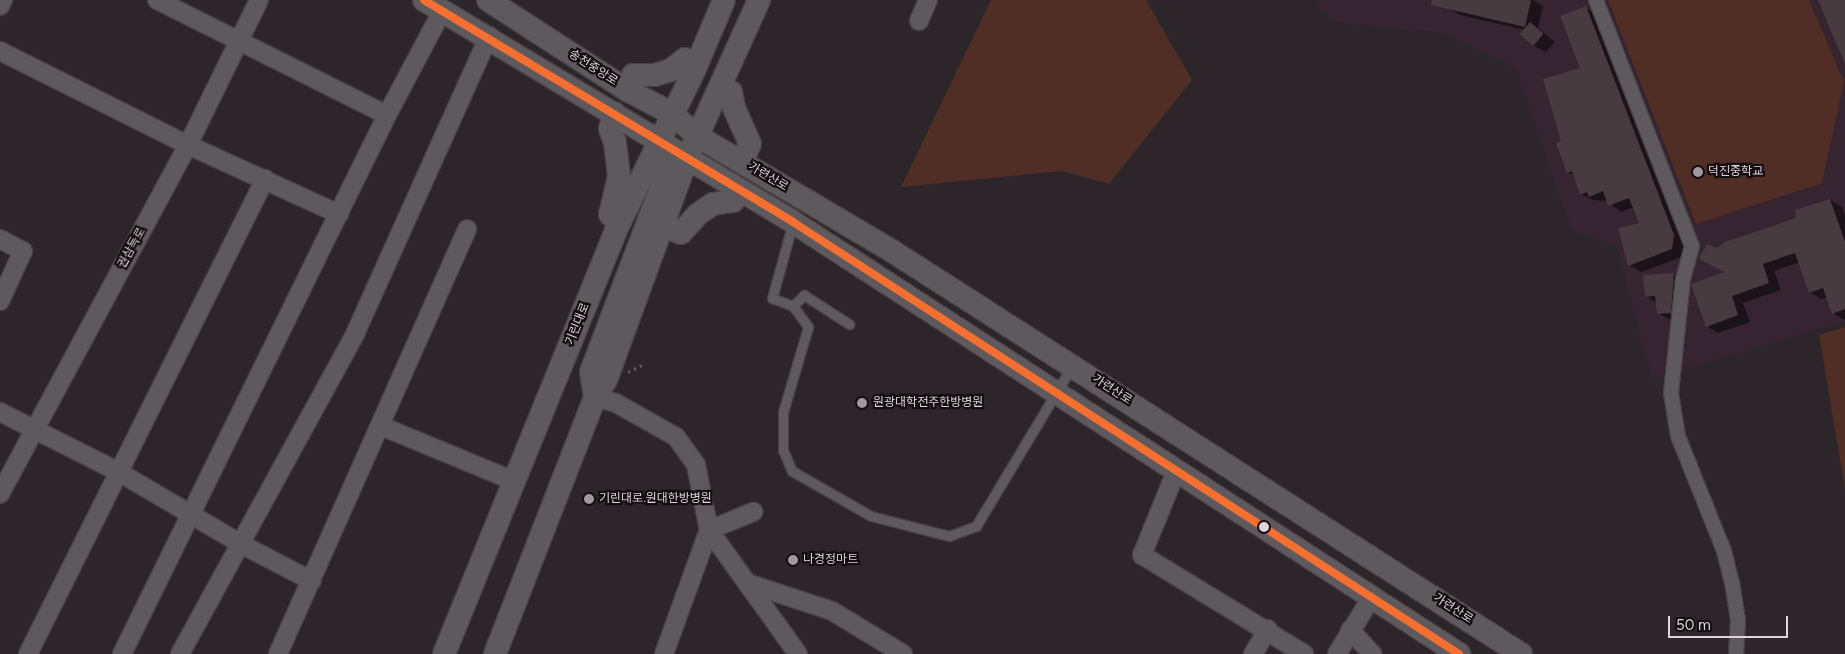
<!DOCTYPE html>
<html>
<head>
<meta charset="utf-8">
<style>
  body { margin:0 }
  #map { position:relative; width:1845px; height:654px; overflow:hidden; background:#2c262a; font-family:Figtree,"Noto Sans KR",sans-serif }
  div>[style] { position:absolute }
  .built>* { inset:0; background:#362430 }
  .green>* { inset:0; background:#502e25 }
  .shadow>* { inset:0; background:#0007 }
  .building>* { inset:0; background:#483b3f; transform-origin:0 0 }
  .path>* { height:3px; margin-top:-1.5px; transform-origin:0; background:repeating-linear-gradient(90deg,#605b5e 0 2.5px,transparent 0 6.5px) }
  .roads { filter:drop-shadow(1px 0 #484247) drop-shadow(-1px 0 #484247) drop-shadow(0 1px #484247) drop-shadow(0 -1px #484247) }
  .service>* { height:9px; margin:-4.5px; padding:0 4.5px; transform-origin:4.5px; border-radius:4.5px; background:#5e595c }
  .pedestrian>* { height:14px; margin:-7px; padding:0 7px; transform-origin:7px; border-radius:7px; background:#5e595c }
  .minor>* { height:18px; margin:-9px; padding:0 9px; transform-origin:9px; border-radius:9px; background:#5e595c }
  .tertiary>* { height:22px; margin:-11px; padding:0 11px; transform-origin:11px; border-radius:11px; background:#5e595c }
  .bus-1>* { height:8px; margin:-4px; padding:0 4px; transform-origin:4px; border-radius:4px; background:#f46f30 }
  .dots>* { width:14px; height:14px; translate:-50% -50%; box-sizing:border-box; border:2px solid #140d11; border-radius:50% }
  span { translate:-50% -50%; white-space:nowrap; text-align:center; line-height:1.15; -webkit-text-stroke:4.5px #140d11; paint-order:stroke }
  .street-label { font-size:12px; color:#ded5db }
  .poi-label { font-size:12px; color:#ded5db }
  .left { translate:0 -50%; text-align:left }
  .scale { position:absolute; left:1668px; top:616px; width:120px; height:22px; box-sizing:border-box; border:2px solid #ded5db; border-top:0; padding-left:6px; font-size:15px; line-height:18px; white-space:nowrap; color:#ded5db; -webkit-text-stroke:4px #140d11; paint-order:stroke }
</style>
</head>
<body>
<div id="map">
  <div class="built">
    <i style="clip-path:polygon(1319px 0,1845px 0,1845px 321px,1652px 378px,1616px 244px,1572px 231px,1515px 67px,1445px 33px,1336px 23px,1318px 7px)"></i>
  </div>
  <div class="green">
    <i style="clip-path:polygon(991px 0,1146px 0,1192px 80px,1109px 184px,1062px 171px,901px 187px)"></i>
    <i style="clip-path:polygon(1608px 0,1809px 0,1844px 82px,1822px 183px,1696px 224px)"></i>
    <i style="clip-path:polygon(1845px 327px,1845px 489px,1819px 335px)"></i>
  </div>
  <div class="shadow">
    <i style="clip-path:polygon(1450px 0,1533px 0,1543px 6px,1538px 28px,1555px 42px,1546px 52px,1534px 46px,1525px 30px,1460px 15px,1448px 8px)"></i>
    <i style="clip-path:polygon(1586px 8px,1598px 14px,1685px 243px,1684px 256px,1641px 272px,1629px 265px,1641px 223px,1634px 207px,1621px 212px,1607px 201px,1593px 200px,1581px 194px,1575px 176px,1568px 172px,1563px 142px,1581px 69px)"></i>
    <i style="clip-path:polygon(1830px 200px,1842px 207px,1845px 216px,1845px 320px,1833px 313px,1828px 297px,1821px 299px,1810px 292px,1800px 262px,1774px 271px,1781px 290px,1743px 303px,1750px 322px,1718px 333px,1707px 326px,1726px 272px,1717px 250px,1797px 218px)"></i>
    <i style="clip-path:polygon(1674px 274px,1685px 281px,1682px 319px,1670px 320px,1658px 313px,1657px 303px,1646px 296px)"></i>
  </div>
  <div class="building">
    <i style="clip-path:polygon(1432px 0,1531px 0,1525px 27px,1431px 5px)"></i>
    <i style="clip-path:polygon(1818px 0,1845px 0,1845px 64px)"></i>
    <i style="clip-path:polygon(1586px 6px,1674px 235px,1672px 249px,1628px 266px,1618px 228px,1639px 223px,1629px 198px,1608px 206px,1603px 191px,1589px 197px,1587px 192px,1580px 195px,1572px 171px,1567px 173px,1556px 143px,1561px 141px,1543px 79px,1580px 68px,1560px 16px)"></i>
    <i style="left:1530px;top:22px;width:18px;height:16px;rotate:41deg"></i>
    <i style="clip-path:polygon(1830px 199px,1845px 242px,1845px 309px,1832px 314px,1823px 288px,1809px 293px,1795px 253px,1763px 264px,1769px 283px,1732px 296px,1738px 315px,1706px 327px,1691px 284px,1724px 272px,1699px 259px,1707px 244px,1717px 248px,1725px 242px,1796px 218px,1795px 210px)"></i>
    <i style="clip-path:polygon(1674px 273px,1671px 313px,1657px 314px,1655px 296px,1645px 297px,1643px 275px)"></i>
  </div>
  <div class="path">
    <i style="left:628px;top:372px;width:18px;rotate:-27deg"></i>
  </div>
  <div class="roads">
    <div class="service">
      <i style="left:793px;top:222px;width:79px;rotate:105.4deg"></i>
      <i style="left:772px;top:298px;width:22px;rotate:21deg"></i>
      <i style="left:793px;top:306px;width:16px;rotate:-45deg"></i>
      <i style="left:804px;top:295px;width:54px;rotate:32.8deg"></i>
      <i style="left:793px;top:306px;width:26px;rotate:54deg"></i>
      <i style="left:808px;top:327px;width:89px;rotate:106.4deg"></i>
      <i style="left:783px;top:412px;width:38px;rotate:90deg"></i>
      <i style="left:783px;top:450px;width:23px;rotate:67deg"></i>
      <i style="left:792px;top:471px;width:91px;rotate:29.7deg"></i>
      <i style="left:871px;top:516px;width:81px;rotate:14.4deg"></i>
      <i style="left:949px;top:536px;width:29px;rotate:-20deg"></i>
      <i style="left:976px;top:526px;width:184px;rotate:-59deg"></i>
    </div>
    <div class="pedestrian">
      <i style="left:1596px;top:0;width:264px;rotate:68.7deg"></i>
      <i style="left:1692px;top:246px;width:34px;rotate:105deg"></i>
      <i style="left:1683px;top:279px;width:115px;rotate:96deg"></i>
      <i style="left:1671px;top:393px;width:44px;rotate:80.8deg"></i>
      <i style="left:1678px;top:436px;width:124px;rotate:68.2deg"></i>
      <i style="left:1724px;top:551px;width:32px;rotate:76deg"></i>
      <i style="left:1732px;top:582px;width:37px;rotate:81deg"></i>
      <i style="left:1738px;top:619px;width:35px;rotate:93deg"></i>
    </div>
    <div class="minor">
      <i style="left:157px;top:0;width:257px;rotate:26.6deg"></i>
      <i style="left:0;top:6px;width:7px;rotate:-63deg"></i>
      <i style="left:919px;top:21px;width:23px;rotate:-67deg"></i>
      <i style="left:0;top:51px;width:210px;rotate:26.6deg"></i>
      <i style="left:188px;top:145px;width:166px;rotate:24.6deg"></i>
      <i style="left:0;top:239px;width:26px;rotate:28deg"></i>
      <i style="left:23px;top:251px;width:55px;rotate:114.7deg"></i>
      <i style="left:595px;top:397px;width:22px;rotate:16deg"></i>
      <i style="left:616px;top:403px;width:69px;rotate:29.5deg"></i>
      <i style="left:676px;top:437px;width:34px;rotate:54deg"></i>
      <i style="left:696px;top:465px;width:66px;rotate:78.7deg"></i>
      <i style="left:709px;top:530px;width:65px;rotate:54.4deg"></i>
      <i style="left:747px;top:583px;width:89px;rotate:18.2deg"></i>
      <i style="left:832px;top:611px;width:83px;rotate:31.2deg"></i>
      <i style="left:0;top:412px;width:131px;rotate:26.8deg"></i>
      <i style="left:117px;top:471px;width:142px;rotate:30.5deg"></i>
      <i style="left:239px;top:543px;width:82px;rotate:27.5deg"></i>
      <i style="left:381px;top:426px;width:144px;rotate:22.5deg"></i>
      <i style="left:1177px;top:469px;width:93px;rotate:112.1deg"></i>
      <i style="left:1142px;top:555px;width:190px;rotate:31.4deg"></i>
      <i style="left:0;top:494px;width:396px;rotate:-61.7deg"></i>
      <i style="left:188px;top:145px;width:161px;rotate:-63.9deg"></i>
      <i style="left:747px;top:583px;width:87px;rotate:54.3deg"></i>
      <i style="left:1350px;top:630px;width:33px;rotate:47deg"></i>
      <i style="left:28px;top:654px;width:531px;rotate:-63.48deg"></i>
      <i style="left:122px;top:654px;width:601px;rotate:-63.82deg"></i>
      <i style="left:387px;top:115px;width:118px;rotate:-62.1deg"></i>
      <i style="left:180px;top:654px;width:365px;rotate:-61.3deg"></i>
      <i style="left:355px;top:334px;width:327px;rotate:-65.8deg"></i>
      <i style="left:278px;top:654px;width:465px;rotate:-66deg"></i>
      <i style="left:664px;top:654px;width:132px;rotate:-70.1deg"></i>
      <i style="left:709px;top:530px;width:48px;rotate:-22.2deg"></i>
      <i style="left:1253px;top:654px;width:29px;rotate:-59deg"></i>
      <i style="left:1337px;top:654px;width:66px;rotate:-58.7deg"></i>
    </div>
    <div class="tertiary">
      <i style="left:424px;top:0;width:431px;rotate:31deg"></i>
      <i style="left:793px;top:222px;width:794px;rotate:32.97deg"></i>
      <i style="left:488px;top:0;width:166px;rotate:32.9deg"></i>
      <i style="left:627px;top:90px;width:50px;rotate:27.6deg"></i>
      <i style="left:671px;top:113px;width:35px;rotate:41deg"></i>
      <i style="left:697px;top:136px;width:226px;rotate:30.5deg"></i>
      <i style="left:892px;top:251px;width:747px;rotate:32.65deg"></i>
      <i style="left:721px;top:87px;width:11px;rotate:27deg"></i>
      <i style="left:731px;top:92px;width:16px;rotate:79deg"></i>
      <i style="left:734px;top:108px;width:39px;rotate:66deg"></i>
      <i style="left:750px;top:144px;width:20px;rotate:114deg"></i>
      <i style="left:627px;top:90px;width:16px;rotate:-68deg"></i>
      <i style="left:633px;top:75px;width:22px"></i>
      <i style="left:655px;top:75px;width:17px;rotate:-17deg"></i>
      <i style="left:671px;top:70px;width:18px;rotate:-38deg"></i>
      <i style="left:685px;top:59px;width:13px;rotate:23deg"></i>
      <i style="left:614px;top:113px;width:16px;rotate:104deg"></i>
      <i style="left:610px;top:129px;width:15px;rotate:70deg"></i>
      <i style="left:615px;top:143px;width:33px;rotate:83deg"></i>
      <i style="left:619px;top:176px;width:39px;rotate:103deg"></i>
      <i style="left:610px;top:214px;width:13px;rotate:48deg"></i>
      <i style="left:665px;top:226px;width:17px;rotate:24deg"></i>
      <i style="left:681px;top:233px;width:25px;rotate:-48deg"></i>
      <i style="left:698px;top:214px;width:18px;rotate:-34deg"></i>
      <i style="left:713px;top:204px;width:20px;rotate:-9deg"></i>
      <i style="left:733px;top:201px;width:13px;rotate:-51deg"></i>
      <i style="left:595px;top:397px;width:25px;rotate:-99deg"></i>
      <i style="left:591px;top:372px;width:231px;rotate:-69.2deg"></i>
      <i style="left:444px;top:654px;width:464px;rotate:-67.9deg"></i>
      <i style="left:619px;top:224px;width:170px;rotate:-63.9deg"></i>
      <i style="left:694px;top:71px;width:77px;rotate:-67.1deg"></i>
      <i style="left:495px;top:654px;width:276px;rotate:-68.7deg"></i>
      <i style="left:595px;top:397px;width:20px;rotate:-57deg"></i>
      <i style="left:606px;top:380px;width:235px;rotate:-69.9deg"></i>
      <i style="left:687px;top:159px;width:175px;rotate:-65.6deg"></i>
    </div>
  </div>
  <div class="bus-1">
    <i style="left:424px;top:0;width:431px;rotate:31deg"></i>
    <i style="left:793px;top:222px;width:794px;rotate:32.97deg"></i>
  </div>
  <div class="dots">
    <i style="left:1698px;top:172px;background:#a0989d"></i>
    <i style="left:862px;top:403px;background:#a0989d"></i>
    <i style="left:589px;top:499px;background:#a0989d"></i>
    <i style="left:1264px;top:527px;background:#ded5db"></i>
    <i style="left:793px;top:560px;background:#a0989d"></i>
  </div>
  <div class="street-label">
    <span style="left:593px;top:68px;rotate:33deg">송천중앙로</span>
    <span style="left:768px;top:177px;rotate:31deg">가련산로</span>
    <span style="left:132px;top:248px;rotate:-61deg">권삼득로</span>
    <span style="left:578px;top:324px;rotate:-68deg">기린대로</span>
    <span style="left:1112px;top:390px;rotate:33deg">가련산로</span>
    <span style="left:1453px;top:609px;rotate:33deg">가련산로</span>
  </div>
  <div class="poi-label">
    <span class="left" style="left:1708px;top:172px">덕진중학교</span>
    <span class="left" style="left:873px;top:403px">원광대학전주한방병원</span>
    <span class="left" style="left:599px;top:499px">기린대로.원대한방병원</span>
    <span class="left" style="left:803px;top:560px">나경정마트</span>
  </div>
  <div class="scale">50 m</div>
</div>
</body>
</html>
